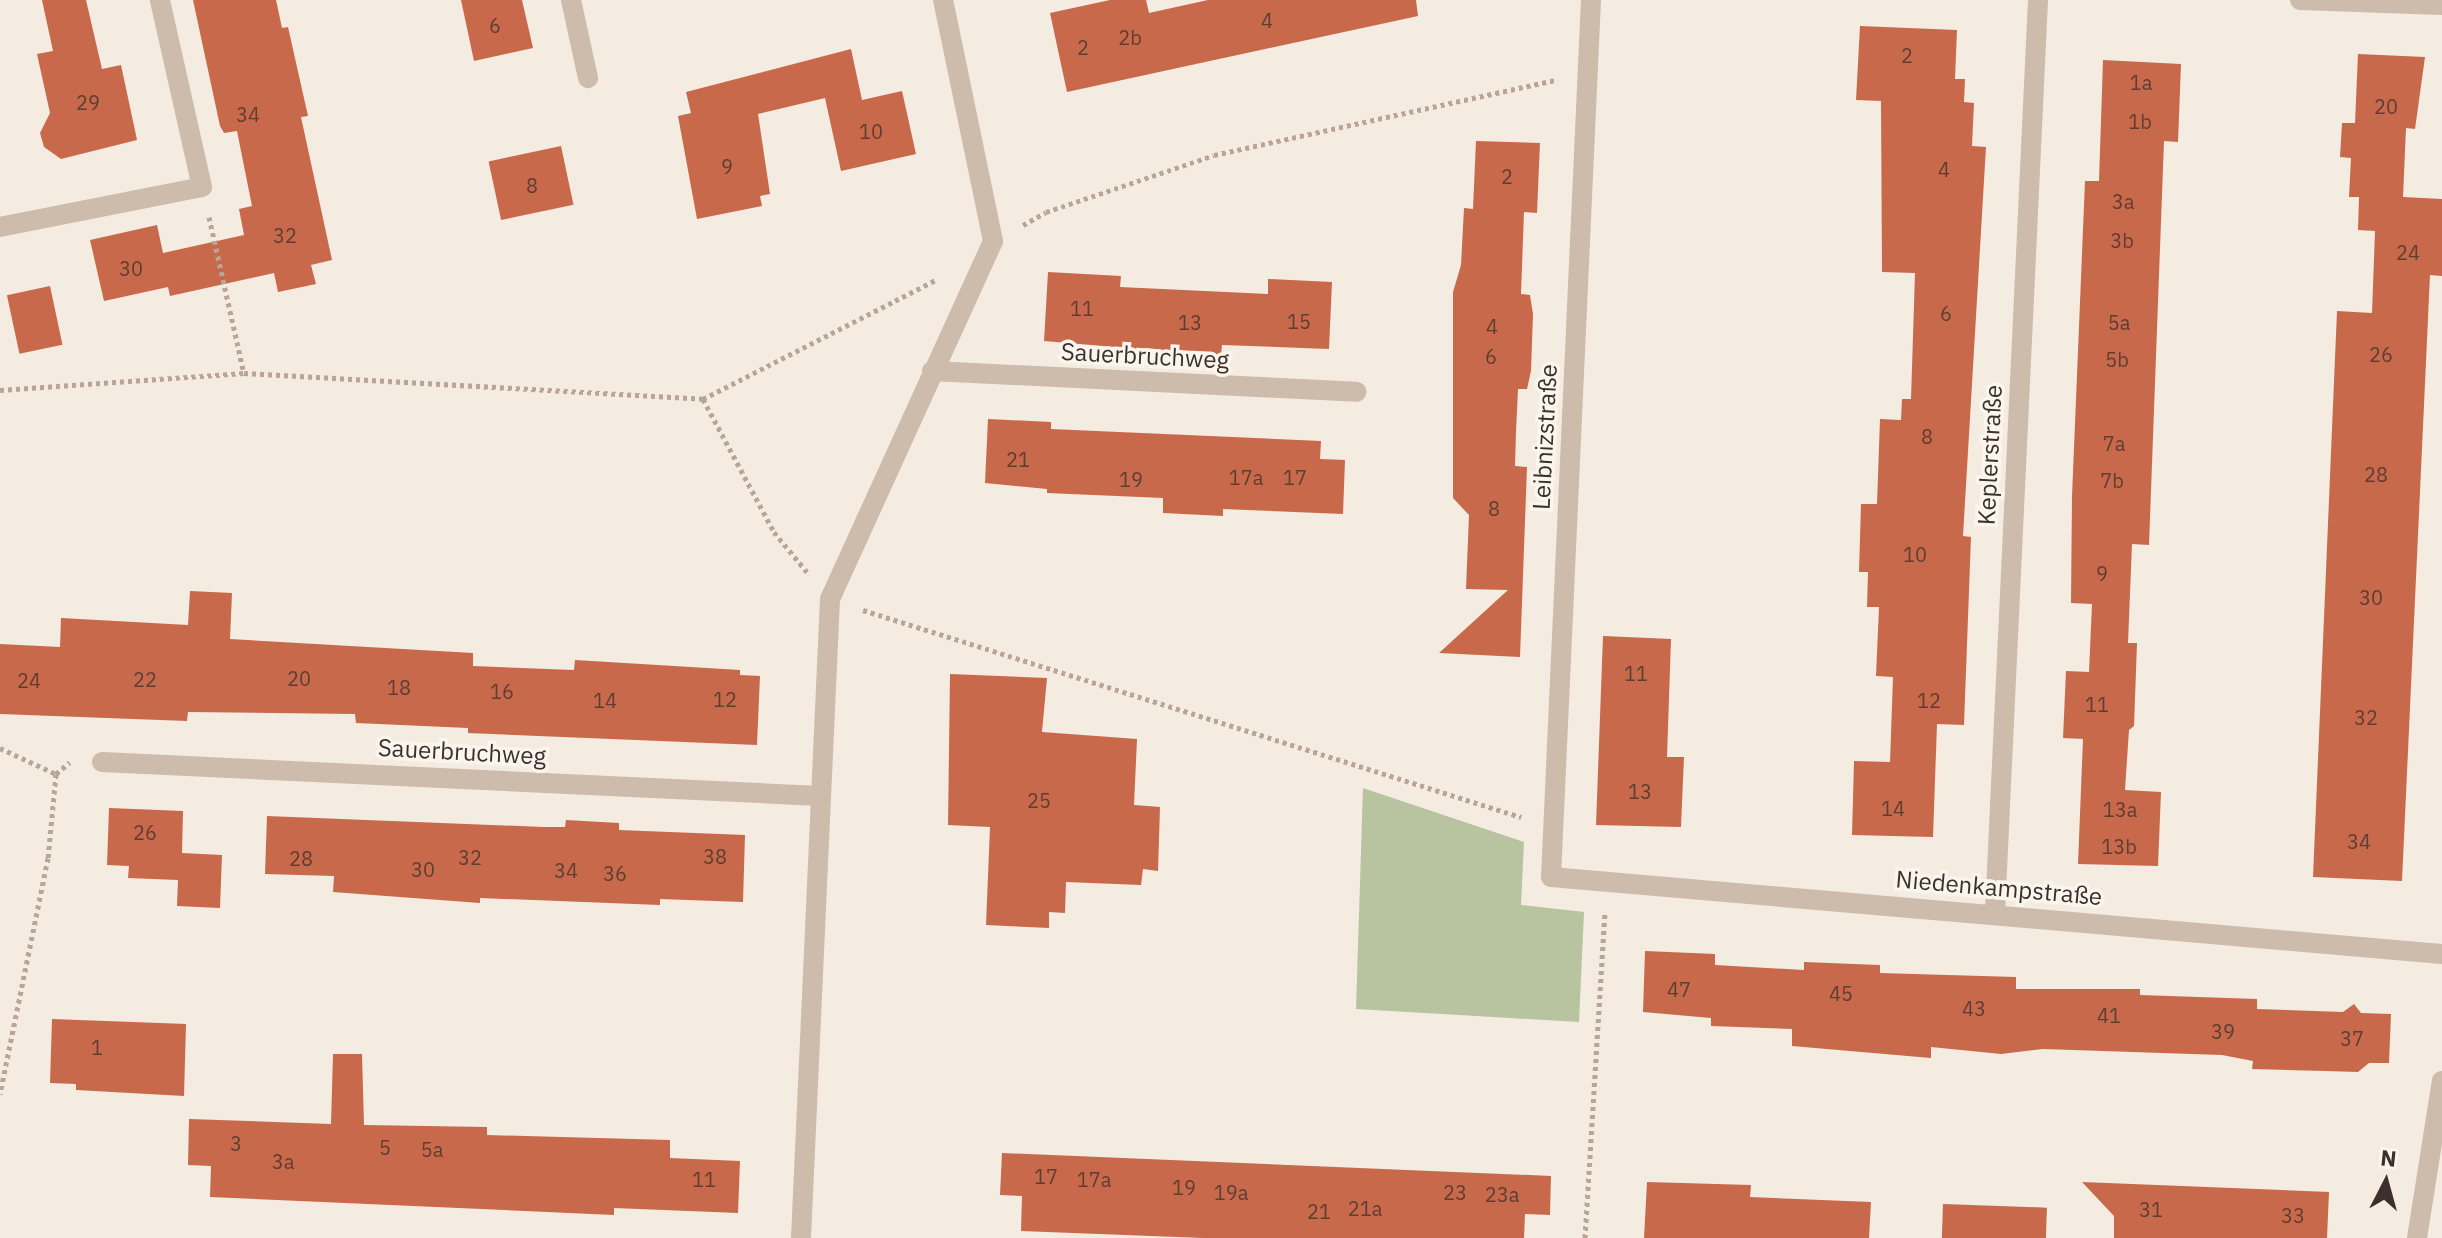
<!DOCTYPE html>
<html>
<head>
<meta charset="utf-8">
<style>
  body { margin:0 }
  #map { position:relative; width:2442px; height:1238px; overflow:hidden; background:#f4ebe1; font-family:"IBM Plex Sans",sans-serif }
  div>[style] { position:absolute }
  .green>* { inset:0; background:#b8c4a0 }
  .building>* { inset:0; background:#c8694b; transform-origin:0 0 }
  .path>* { height:5px; margin-top:-2.5px; transform-origin:0; background:repeating-linear-gradient(90deg,#b9a596 0 4px,transparent 0 8px) }
  .minor>* { height:20px; margin:-10px; padding:0 10px; transform-origin:10px; border-radius:10px; background:#cdbbac }
  span { translate:-50% -50%; white-space:nowrap; text-align:center; line-height:1.15; -webkit-text-stroke:7px #fbf5ee; paint-order:stroke }
  .number-label { font-size:20px; color:#5e3e33 }
  .number-label span { -webkit-text-stroke-width:0 }
  .street-label { font-size:24px; color:#3b302b }
  .north { position:absolute; left:2346px; top:1142px; width:80px; height:80px; -webkit-text-stroke:6px #fbf5ee; paint-order:stroke; rotate:6deg; font-size:22px; font-weight:700; line-height:32px; text-align:center; color:#3b302b }
  .north::after { content:''; display:block; margin:auto; width:28px; height:36px; background:#3b302b; clip-path:polygon(50% 0,100% 100%,50% 72%,0 100%) }
</style>
</head>
<body>
<div id="map">
  <div class="green">
    <i style="clip-path:polygon(1363px 788px,1524px 842px,1521px 905px,1584px 912px,1579px 1022px,1356px 1009px)"></i>
  </div>
  <div class="building">
    <i style="clip-path:polygon(42px 0,86px 0,102px 69px,121px 65px,137px 140px,61px 159px,44px 147px,40px 133px,50px 113px,37px 54px,53px 51px)"></i>
    <i style="clip-path:polygon(193px 0,276px 0,282px 28px,288px 27px,308px 116px,301px 117px,332px 260px,311px 265px,316px 284px,278px 292px,274px 273px,170px 296px,168px 287px,104px 301px,90px 240px,157px 225px,163px 253px,244px 235px,239px 209px,252px 206px,237px 131px,224px 133px,220px 126px)"></i>
    <i style="clip-path:polygon(461px 0,522px 0,533px 48px,474px 61px)"></i>
    <i style="clip-path:polygon(1110px 0,1146px 0,1149px 13px,1208px 0,1416px 0,1418px 16px,1067px 92px,1050px 13px)"></i>
    <i style="clip-path:polygon(1860px 26px,1957px 30px,1955px 79px,1965px 79px,1964px 102px,1974px 103px,1972px 146px,1986px 147px,1963px 536px,1971px 537px,1964px 725px,1937px 724px,1933px 837px,1852px 835px,1854px 761px,1890px 762px,1893px 677px,1876px 676px,1879px 607px,1867px 607px,1868px 572px,1859px 572px,1861px 504px,1877px 504px,1880px 419px,1901px 420px,1902px 399px,1911px 399px,1915px 273px,1882px 272px,1881px 101px,1856px 100px)"></i>
    <i style="clip-path:polygon(851px 49px,862px 100px,902px 91px,916px 154px,841px 171px,825px 98px,758px 114px,770px 194px,760px 196px,762px 206px,697px 219px,678px 116px,691px 113px,686px 92px)"></i>
    <i style="clip-path:polygon(2358px 54px,2425px 57px,2415px 129px,2406px 128px,2403px 197px,2442px 199px,2442px 276px,2430px 275px,2402px 881px,2313px 877px,2337px 311px,2372px 313px,2375px 231px,2358px 230px,2359px 197px,2349px 197px,2351px 158px,2340px 157px,2342px 123px,2355px 123px)"></i>
    <i style="clip-path:polygon(2103px 60px,2181px 64px,2178px 142px,2164px 141px,2149px 545px,2132px 544px,2128px 643px,2137px 643px,2134px 726px,2129px 730px,2125px 790px,2161px 792px,2158px 866px,2078px 864px,2083px 739px,2063px 738px,2066px 671px,2089px 672px,2092px 604px,2071px 603px,2072px 496px,2085px 181px,2099px 181px)"></i>
    <i style="clip-path:polygon(1476px 141px,1540px 143px,1537px 213px,1524px 212px,1521px 294px,1530px 295px,1533px 314px,1531px 371px,1527px 389px,1518px 389px,1516px 432px,1515px 466px,1527px 467px,1520px 657px,1439px 653px,1508px 590px,1466px 589px,1469px 515px,1453px 498px,1453px 292px,1461px 265px,1464px 208px,1473px 209px)"></i>
    <i style="left:561px;top:146px;width:60px;height:74px;rotate:78deg"></i>
    <i style="clip-path:polygon(1048px 272px,1121px 276px,1120px 287px,1268px 294px,1268px 279px,1332px 282px,1329px 349px,1222px 345px,1221px 356px,1044px 341px)"></i>
    <i style="left:50px;top:286px;width:60px;height:44px;rotate:78deg"></i>
    <i style="clip-path:polygon(988px 419px,1051px 422px,1051px 429px,1321px 441px,1320px 459px,1345px 460px,1343px 514px,1223px 509px,1223px 516px,1163px 513px,1163px 498px,1047px 493px,1047px 489px,985px 483px)"></i>
    <i style="clip-path:polygon(190px 591px,232px 593px,230px 639px,473px 653px,473px 666px,574px 670px,575px 660px,740px 670px,740px 675px,760px 676px,757px 745px,468px 733px,468px 728px,356px 723px,355px 714px,188px 712px,187px 721px,0 714px,0 644px,60px 647px,61px 618px,188px 625px)"></i>
    <i style="clip-path:polygon(1603px 636px,1671px 639px,1667px 757px,1684px 757px,1681px 827px,1596px 825px)"></i>
    <i style="clip-path:polygon(950px 674px,1047px 678px,1042px 732px,1137px 739px,1134px 805px,1160px 807px,1158px 871px,1143px 869px,1141px 885px,1066px 882px,1065px 913px,1049px 912px,1049px 928px,986px 925px,990px 827px,948px 825px)"></i>
    <i style="clip-path:polygon(109px 808px,183px 811px,182px 853px,222px 855px,220px 908px,177px 906px,178px 880px,128px 878px,129px 866px,107px 865px)"></i>
    <i style="clip-path:polygon(267px 816px,543px 827px,565px 827px,566px 820px,619px 823px,619px 830px,745px 835px,743px 902px,660px 899px,660px 905px,480px 898px,480px 903px,333px 892px,334px 876px,265px 874px)"></i>
    <i style="clip-path:polygon(1645px 951px,1715px 954px,1715px 965px,1804px 970px,1804px 962px,1880px 965px,1880px 973px,2016px 977px,2016px 989px,2140px 989px,2140px 995px,2257px 999px,2257px 1009px,2343px 1012px,2354px 1004px,2361px 1013px,2391px 1014px,2389px 1063px,2369px 1063px,2358px 1072px,2326px 1071px,2252px 1069px,2253px 1061px,2222px 1055px,2043px 1049px,2001px 1054px,1931px 1047px,1931px 1058px,1792px 1046px,1792px 1029px,1711px 1026px,1711px 1018px,1643px 1012px)"></i>
    <i style="clip-path:polygon(52px 1019px,186px 1024px,184px 1096px,76px 1090px,76px 1084px,50px 1083px)"></i>
    <i style="clip-path:polygon(333px 1054px,362px 1054px,364px 1125px,487px 1127px,487px 1135px,670px 1140px,670px 1158px,740px 1161px,738px 1213px,614px 1208px,614px 1215px,210px 1197px,211px 1166px,188px 1165px,189px 1119px,331px 1124px)"></i>
    <i style="clip-path:polygon(1002px 1153px,1551px 1176px,1550px 1215px,1525px 1214px,1524px 1238px,1203px 1238px,1021px 1231px,1022px 1196px,1000px 1195px)"></i>
    <i style="clip-path:polygon(1647px 1182px,1751px 1185px,1750px 1197px,1871px 1202px,1869px 1238px,1644px 1238px)"></i>
    <i style="clip-path:polygon(2082px 1182px,2329px 1192px,2327px 1238px,2114px 1238px,2114px 1216px)"></i>
    <i style="left:1943px;top:1204px;width:104px;height:34px;rotate:2deg"></i>
  </div>
  <div class="path">
    <i style="left:209px;top:217px;width:160px;rotate:77.4deg"></i>
    <i style="left:1023px;top:225px;width:26px;rotate:-29deg"></i>
    <i style="left:1046px;top:212px;width:177px;rotate:-18.7deg"></i>
    <i style="left:1214px;top:155px;width:350px;rotate:-12.4deg"></i>
    <i style="left:0;top:390px;width:245px;rotate:-4deg"></i>
    <i style="left:244px;top:373px;width:460px;rotate:3.2deg"></i>
    <i style="left:703px;top:399px;width:151px;rotate:61.9deg"></i>
    <i style="left:774px;top:532px;width:52px;rotate:50.5deg"></i>
    <i style="left:703px;top:399px;width:263px;rotate:-27.1deg"></i>
    <i style="left:863px;top:610px;width:690px;rotate:17.46deg"></i>
    <i style="left:0;top:748px;width:62px;rotate:24.9deg"></i>
    <i style="left:56px;top:774px;width:84px;rotate:95.4deg"></i>
    <i style="left:48px;top:858px;width:241px;rotate:101.5deg"></i>
    <i style="left:56px;top:774px;width:18px;rotate:-41deg"></i>
    <i style="left:1585px;top:1238px;width:327px;rotate:-86.5deg"></i>
  </div>
  <div class="minor">
    <i style="left:571px;top:0;width:80px;rotate:77.7deg"></i>
    <i style="left:1591px;top:0;width:878px;rotate:92.61deg"></i>
    <i style="left:1551px;top:877px;width:894px;rotate:4.94deg"></i>
    <i style="left:2300px;top:0;width:142px;rotate:2deg"></i>
    <i style="left:0;top:227px;width:206px;rotate:-11.2deg"></i>
    <i style="left:202px;top:187px;width:192px;rotate:-102.7deg"></i>
    <i style="left:932px;top:371px;width:425px;rotate:2.8deg"></i>
    <i style="left:102px;top:762px;width:718px;rotate:2.71deg"></i>
    <i style="left:1995px;top:912px;width:913px;rotate:-87.3deg"></i>
    <i style="left:801px;top:1238px;width:640px;rotate:-87.4deg"></i>
    <i style="left:830px;top:599px;width:393px;rotate:-65.5deg"></i>
    <i style="left:993px;top:241px;width:246px;rotate:-101.7deg"></i>
    <i style="left:2417px;top:1238px;width:159px;rotate:-81deg"></i>
  </div>
  <div class="number-label">
    <span style="left:1267px;top:20px">4</span>
    <span style="left:495px;top:25px">6</span>
    <span style="left:1130px;top:37px">2b</span>
    <span style="left:1083px;top:47px">2</span>
    <span style="left:1907px;top:55px">2</span>
    <span style="left:2141px;top:82px">1a</span>
    <span style="left:88px;top:102px">29</span>
    <span style="left:2386px;top:106px">20</span>
    <span style="left:248px;top:114px">34</span>
    <span style="left:2140px;top:121px">1b</span>
    <span style="left:871px;top:131px">10</span>
    <span style="left:727px;top:166px">9</span>
    <span style="left:1944px;top:169px">4</span>
    <span style="left:1507px;top:176px">2</span>
    <span style="left:532px;top:185px">8</span>
    <span style="left:2123px;top:201px">3a</span>
    <span style="left:285px;top:235px">32</span>
    <span style="left:2122px;top:240px">3b</span>
    <span style="left:2408px;top:252px">24</span>
    <span style="left:131px;top:268px">30</span>
    <span style="left:1082px;top:308px">11</span>
    <span style="left:1946px;top:313px">6</span>
    <span style="left:1299px;top:321px">15</span>
    <span style="left:1190px;top:322px">13</span>
    <span style="left:2119px;top:322px">5a</span>
    <span style="left:1492px;top:326px">4</span>
    <span style="left:2381px;top:354px">26</span>
    <span style="left:1491px;top:356px">6</span>
    <span style="left:2117px;top:359px">5b</span>
    <span style="left:1927px;top:436px">8</span>
    <span style="left:2114px;top:443px">7a</span>
    <span style="left:1018px;top:459px">21</span>
    <span style="left:2376px;top:474px">28</span>
    <span style="left:1246px;top:477px">17a</span>
    <span style="left:1295px;top:477px">17</span>
    <span style="left:1131px;top:479px">19</span>
    <span style="left:2112px;top:480px">7b</span>
    <span style="left:1494px;top:508px">8</span>
    <span style="left:1915px;top:554px">10</span>
    <span style="left:2102px;top:573px">9</span>
    <span style="left:2371px;top:597px">30</span>
    <span style="left:1636px;top:673px">11</span>
    <span style="left:299px;top:678px">20</span>
    <span style="left:145px;top:679px">22</span>
    <span style="left:29px;top:680px">24</span>
    <span style="left:399px;top:687px">18</span>
    <span style="left:502px;top:691px">16</span>
    <span style="left:725px;top:699px">12</span>
    <span style="left:605px;top:700px">14</span>
    <span style="left:1929px;top:700px">12</span>
    <span style="left:2097px;top:704px">11</span>
    <span style="left:2366px;top:717px">32</span>
    <span style="left:1640px;top:791px">13</span>
    <span style="left:1039px;top:800px">25</span>
    <span style="left:1893px;top:808px">14</span>
    <span style="left:2120px;top:809px">13a</span>
    <span style="left:145px;top:832px">26</span>
    <span style="left:2359px;top:841px">34</span>
    <span style="left:2119px;top:846px">13b</span>
    <span style="left:715px;top:856px">38</span>
    <span style="left:470px;top:857px">32</span>
    <span style="left:301px;top:858px">28</span>
    <span style="left:423px;top:869px">30</span>
    <span style="left:566px;top:870px">34</span>
    <span style="left:615px;top:873px">36</span>
    <span style="left:1679px;top:989px">47</span>
    <span style="left:1841px;top:993px">45</span>
    <span style="left:1974px;top:1008px">43</span>
    <span style="left:2109px;top:1015px">41</span>
    <span style="left:2223px;top:1031px">39</span>
    <span style="left:2352px;top:1038px">37</span>
    <span style="left:97px;top:1047px">1</span>
    <span style="left:236px;top:1143px">3</span>
    <span style="left:385px;top:1147px">5</span>
    <span style="left:432px;top:1149px">5a</span>
    <span style="left:283px;top:1161px">3a</span>
    <span style="left:1046px;top:1176px">17</span>
    <span style="left:704px;top:1179px">11</span>
    <span style="left:1094px;top:1179px">17a</span>
    <span style="left:1184px;top:1187px">19</span>
    <span style="left:1231px;top:1192px">19a</span>
    <span style="left:1455px;top:1192px">23</span>
    <span style="left:1502px;top:1194px">23a</span>
    <span style="left:1365px;top:1208px">21a</span>
    <span style="left:2151px;top:1209px">31</span>
    <span style="left:1319px;top:1211px">21</span>
    <span style="left:2293px;top:1215px">33</span>
  </div>
  <div class="street-label">
    <span style="left:1145px;top:356px;rotate:3deg">Sauerbruchweg</span>
    <span style="left:1545px;top:437px;rotate:-87deg">Leibnizstraße</span>
    <span style="left:1990px;top:455px;rotate:-87deg">Keplerstraße</span>
    <span style="left:462px;top:752px;rotate:3deg">Sauerbruchweg</span>
    <span style="left:1999px;top:888px;rotate:5deg">Niedenkampstraße</span>
  </div>
  <div class="north">N</div>
</div>
</body>
</html>
